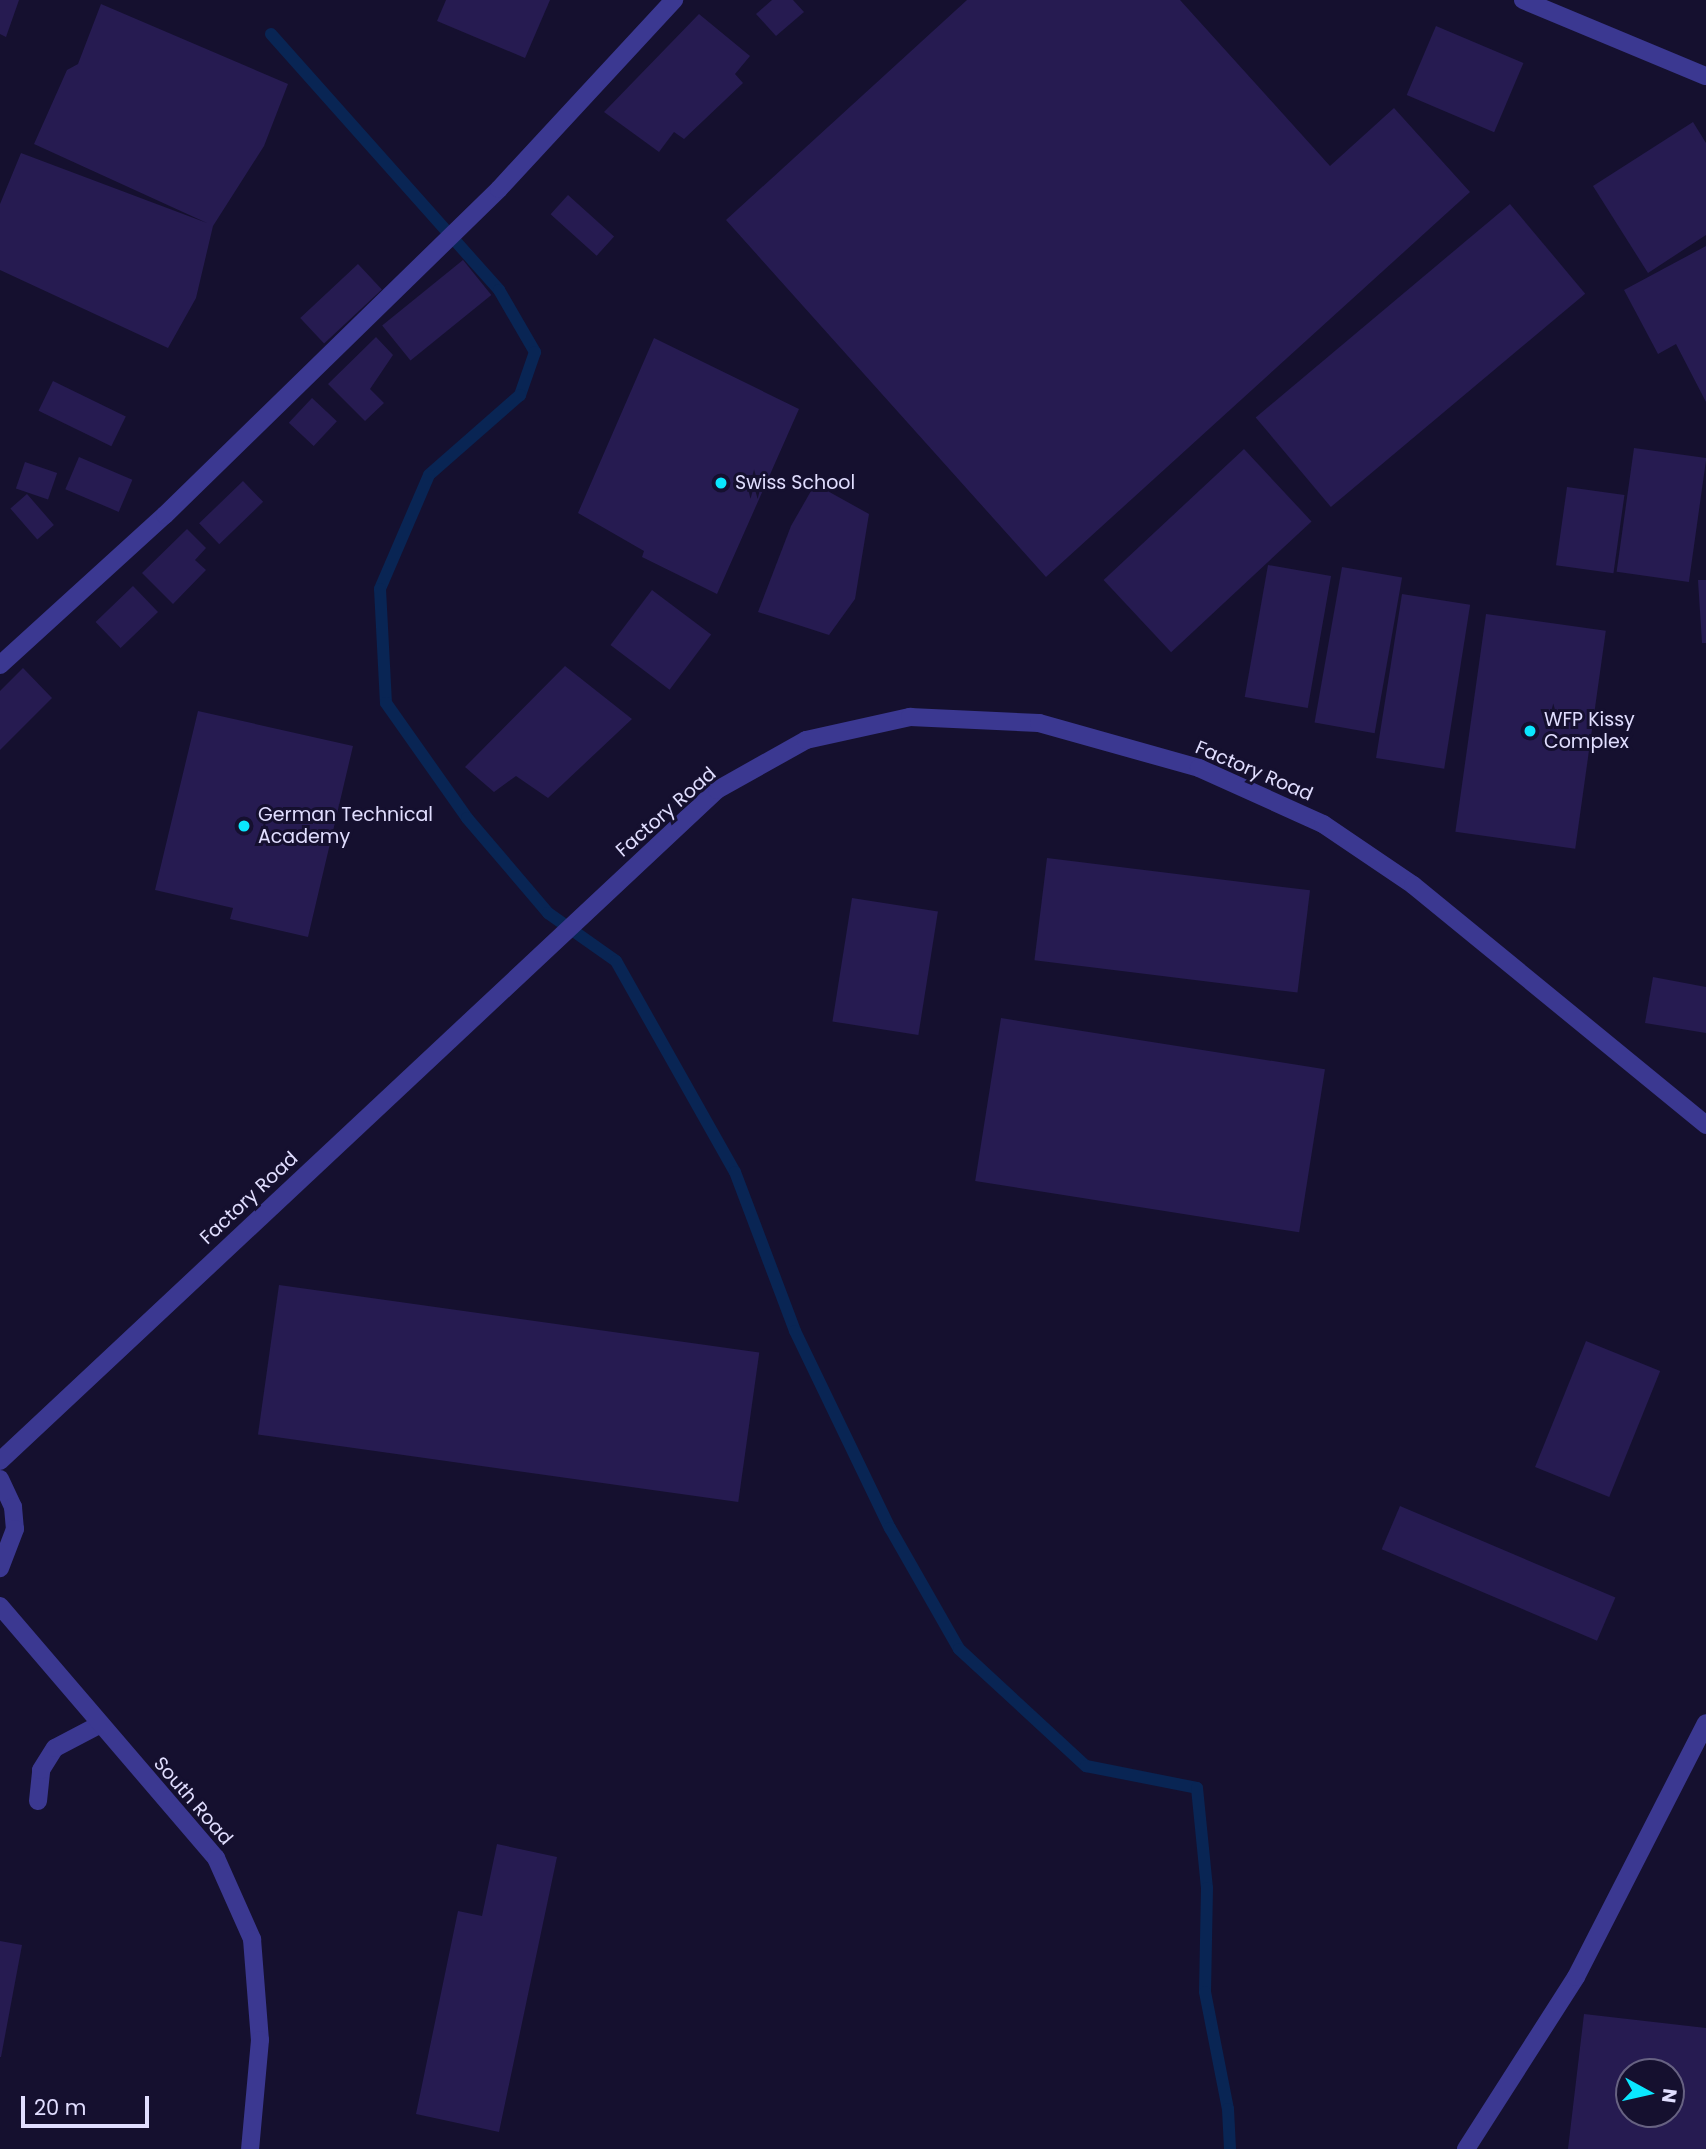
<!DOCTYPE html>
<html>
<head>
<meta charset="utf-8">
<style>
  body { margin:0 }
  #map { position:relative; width:1706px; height:2149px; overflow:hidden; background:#15102f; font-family:Poppins,sans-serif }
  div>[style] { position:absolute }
  .stream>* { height:12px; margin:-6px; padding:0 6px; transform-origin:6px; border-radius:6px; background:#092554 }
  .building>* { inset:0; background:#261b51; transform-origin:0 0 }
  .service>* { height:18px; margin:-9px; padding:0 9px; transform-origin:9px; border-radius:9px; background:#3b3891 }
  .minor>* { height:18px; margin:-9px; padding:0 9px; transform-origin:9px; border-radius:9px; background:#3b3891 }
  .dots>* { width:19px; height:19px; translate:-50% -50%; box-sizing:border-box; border:4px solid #15102f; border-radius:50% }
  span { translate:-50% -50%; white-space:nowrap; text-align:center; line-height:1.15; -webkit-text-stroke:6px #15102f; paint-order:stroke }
  .poi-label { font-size:19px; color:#e1deff }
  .left { translate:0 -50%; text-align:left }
  .street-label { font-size:19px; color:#e1deff }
  .north { position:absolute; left:1615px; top:2058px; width:70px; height:70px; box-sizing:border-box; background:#15102f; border:2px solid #676282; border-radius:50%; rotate:98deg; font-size:19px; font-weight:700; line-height:28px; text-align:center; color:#e1deff }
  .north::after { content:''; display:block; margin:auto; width:24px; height:32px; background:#0ae7ff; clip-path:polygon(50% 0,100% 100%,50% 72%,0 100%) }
  .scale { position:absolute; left:21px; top:2096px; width:128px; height:32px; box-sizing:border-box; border:4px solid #e1deff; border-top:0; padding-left:9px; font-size:21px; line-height:24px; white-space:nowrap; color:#e1deff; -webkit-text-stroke:5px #15102f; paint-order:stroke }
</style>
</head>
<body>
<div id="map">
  <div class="stream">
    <i style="left:271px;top:34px;width:343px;rotate:48.3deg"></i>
    <i style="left:499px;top:290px;width:72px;rotate:59.9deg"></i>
    <i style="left:535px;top:352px;width:46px;rotate:109.2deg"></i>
    <i style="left:520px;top:395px;width:121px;rotate:138.7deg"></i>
    <i style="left:429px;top:475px;width:124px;rotate:113.3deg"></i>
    <i style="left:380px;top:589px;width:114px;rotate:87deg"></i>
    <i style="left:386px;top:703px;width:141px;rotate:54.8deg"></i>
    <i style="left:467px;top:818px;width:125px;rotate:49.5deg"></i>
    <i style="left:548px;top:913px;width:83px;rotate:35.2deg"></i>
    <i style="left:616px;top:961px;width:242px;rotate:60.6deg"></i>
    <i style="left:735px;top:1172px;width:170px;rotate:69.3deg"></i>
    <i style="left:795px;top:1331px;width:219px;rotate:64.3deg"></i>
    <i style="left:890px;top:1528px;width:139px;rotate:60.3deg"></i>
    <i style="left:959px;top:1649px;width:173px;rotate:42.7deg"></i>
    <i style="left:1086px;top:1766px;width:113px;rotate:11.2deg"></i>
    <i style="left:1197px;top:1788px;width:100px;rotate:84.3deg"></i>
    <i style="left:1207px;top:1888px;width:104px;rotate:91.1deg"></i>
    <i style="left:1205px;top:1992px;width:119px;rotate:78.9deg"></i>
    <i style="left:1228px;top:2109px;width:40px;rotate:87.1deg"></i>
  </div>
  <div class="building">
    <i style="clip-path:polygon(0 0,19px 0,6px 37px,0 34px)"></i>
    <i style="clip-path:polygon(446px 0,550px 0,525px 58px,437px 21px)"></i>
    <i style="clip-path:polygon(772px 0,793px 0,804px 12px,776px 36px,756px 14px)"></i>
    <i style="clip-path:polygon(967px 0,1180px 0,1330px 166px,1394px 108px,1470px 192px,1046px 577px,726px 220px)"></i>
    <i style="clip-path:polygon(101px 4px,288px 84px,264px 146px,213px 226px,196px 298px,168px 348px,0 270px,0 204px,21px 153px,207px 223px,34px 144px,67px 70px,78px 64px)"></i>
    <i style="clip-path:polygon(699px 14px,750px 56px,735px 74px,743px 83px,684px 139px,674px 132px,659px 152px,604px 112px)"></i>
    <i style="left:1436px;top:26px;width:95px;height:75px;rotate:23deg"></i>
    <i style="clip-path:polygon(1693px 122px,1706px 143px,1706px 235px,1648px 273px,1593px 186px)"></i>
    <i style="left:568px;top:195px;width:62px;height:26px;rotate:42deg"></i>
    <i style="left:1510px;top:204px;width:117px;height:332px;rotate:50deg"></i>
    <i style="clip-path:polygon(1706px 246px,1706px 402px,1676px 344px,1658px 354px,1624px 290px)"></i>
    <i style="left:463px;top:260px;width:45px;height:104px;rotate:51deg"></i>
    <i style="left:358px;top:264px;width:35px;height:79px;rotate:47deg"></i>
    <i style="clip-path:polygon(376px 337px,393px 355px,370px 389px,384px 403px,365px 421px,328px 384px)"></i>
    <i style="clip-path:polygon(654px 338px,799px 409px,717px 594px,642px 557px,644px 551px,578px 513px)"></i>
    <i style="left:53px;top:381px;width:81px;height:33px;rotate:26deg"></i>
    <i style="left:312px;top:398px;width:34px;height:34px;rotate:43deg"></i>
    <i style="left:1634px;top:448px;width:73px;height:125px;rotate:8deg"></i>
    <i style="left:1244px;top:449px;width:99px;height:192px;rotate:47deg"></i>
    <i style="left:79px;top:457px;width:58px;height:35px;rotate:23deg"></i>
    <i style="left:25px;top:462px;width:34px;height:28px;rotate:19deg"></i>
    <i style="left:243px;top:481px;width:29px;height:61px;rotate:46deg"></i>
    <i style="clip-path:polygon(815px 484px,869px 514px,855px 599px,829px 635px,758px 612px,791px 526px)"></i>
    <i style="left:1567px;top:487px;width:58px;height:79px;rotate:8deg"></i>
    <i style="left:27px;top:494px;width:41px;height:22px;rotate:49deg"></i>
    <i style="clip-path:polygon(187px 529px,206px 548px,195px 560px,206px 570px,173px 604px,142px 573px)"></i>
    <i style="left:1268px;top:565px;width:64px;height:134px;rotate:10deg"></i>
    <i style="left:1342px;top:567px;width:61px;height:158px;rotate:10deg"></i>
    <i style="clip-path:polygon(1698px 580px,1706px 580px,1706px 643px,1702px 643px)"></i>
    <i style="left:133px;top:586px;width:36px;height:52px;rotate:46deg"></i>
    <i style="left:652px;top:590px;width:74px;height:69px;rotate:37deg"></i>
    <i style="left:1402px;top:594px;width:69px;height:166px;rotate:9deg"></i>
    <i style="left:1486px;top:614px;width:121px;height:220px;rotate:8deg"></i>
    <i style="clip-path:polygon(565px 666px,632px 719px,548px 798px,516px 776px,494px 792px,465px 767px)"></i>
    <i style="clip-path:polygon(23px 668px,52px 698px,0 750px,0 691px)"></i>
    <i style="clip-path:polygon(198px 711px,353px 746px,308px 937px,230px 919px,233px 908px,155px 890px)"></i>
    <i style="left:1047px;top:858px;width:265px;height:103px;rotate:7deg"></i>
    <i style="left:852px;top:898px;width:87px;height:125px;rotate:9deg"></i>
    <i style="clip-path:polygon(1653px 977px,1706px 987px,1706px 1033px,1645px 1023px)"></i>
    <i style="left:1001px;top:1018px;width:328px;height:165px;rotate:9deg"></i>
    <i style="left:279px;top:1285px;width:485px;height:151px;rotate:8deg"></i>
    <i style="left:1586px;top:1341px;width:80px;height:136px;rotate:22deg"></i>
    <i style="left:1400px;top:1506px;width:234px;height:47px;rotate:23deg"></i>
    <i style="clip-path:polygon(497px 1844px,557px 1857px,499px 2132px,416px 2114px,458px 1911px,482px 1916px)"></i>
    <i style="clip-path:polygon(0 1941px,22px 1945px,1px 2057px,0 2057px)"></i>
    <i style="clip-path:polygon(evenodd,1584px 2014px,1706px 2028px,1706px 2149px,1568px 2149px,1584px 2014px,1629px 2072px,1671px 2072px,1671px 2114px,1629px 2114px,1629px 2072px)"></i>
  </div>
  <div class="service">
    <i style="left:38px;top:1801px;width:31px;rotate:-84deg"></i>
    <i style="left:41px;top:1770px;width:26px;rotate:-58deg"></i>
    <i style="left:55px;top:1748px;width:50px;rotate:-27.6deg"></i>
    <i style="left:1466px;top:2149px;width:204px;rotate:-57.4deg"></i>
    <i style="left:1576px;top:1977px;width:285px;rotate:-62.9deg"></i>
  </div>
  <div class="minor">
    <i style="left:1523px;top:0;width:198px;rotate:22.6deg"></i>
    <i style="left:0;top:665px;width:223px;rotate:-42.3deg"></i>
    <i style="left:165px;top:515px;width:467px;rotate:-44.3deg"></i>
    <i style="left:499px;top:189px;width:258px;rotate:-47.2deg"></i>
    <i style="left:0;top:1461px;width:982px;rotate:-43.1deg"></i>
    <i style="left:717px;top:790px;width:102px;rotate:-29.3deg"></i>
    <i style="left:806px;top:740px;width:107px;rotate:-12.5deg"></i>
    <i style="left:910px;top:717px;width:129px;rotate:2.7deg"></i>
    <i style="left:1039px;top:723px;width:166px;rotate:15.7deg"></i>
    <i style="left:1199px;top:768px;width:136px;rotate:24.3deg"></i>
    <i style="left:1323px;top:824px;width:109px;rotate:34.1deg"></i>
    <i style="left:1413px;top:885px;width:379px;rotate:39.3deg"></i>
    <i style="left:0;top:1479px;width:31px;rotate:65deg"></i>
    <i style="left:13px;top:1507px;width:22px;rotate:85deg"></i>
    <i style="left:15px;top:1529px;width:42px;rotate:111deg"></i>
    <i style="left:0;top:1606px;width:332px;rotate:49.4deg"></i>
    <i style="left:216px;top:1858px;width:89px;rotate:66deg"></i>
    <i style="left:252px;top:1939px;width:101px;rotate:85.5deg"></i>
    <i style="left:260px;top:2040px;width:109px;rotate:95.2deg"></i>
  </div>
  <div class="dots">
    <i style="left:721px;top:483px;background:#0ae7ff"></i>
    <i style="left:1530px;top:731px;background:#0ae7ff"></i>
    <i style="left:244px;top:826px;background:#0ae7ff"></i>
  </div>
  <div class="poi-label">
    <span class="left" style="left:735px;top:483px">Swiss School</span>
    <span class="left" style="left:1544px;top:731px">WFP Kissy<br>Complex</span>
    <span class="left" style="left:258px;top:826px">German Technical<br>Academy</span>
  </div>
  <div class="street-label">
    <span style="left:1254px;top:771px;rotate:23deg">Factory Road</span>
    <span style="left:666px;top:812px;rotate:-41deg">Factory Road</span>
    <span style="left:249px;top:1198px;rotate:-43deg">Factory Road</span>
    <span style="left:193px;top:1801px;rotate:49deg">South Road</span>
  </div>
  <div class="north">N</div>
  <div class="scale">20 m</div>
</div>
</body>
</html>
